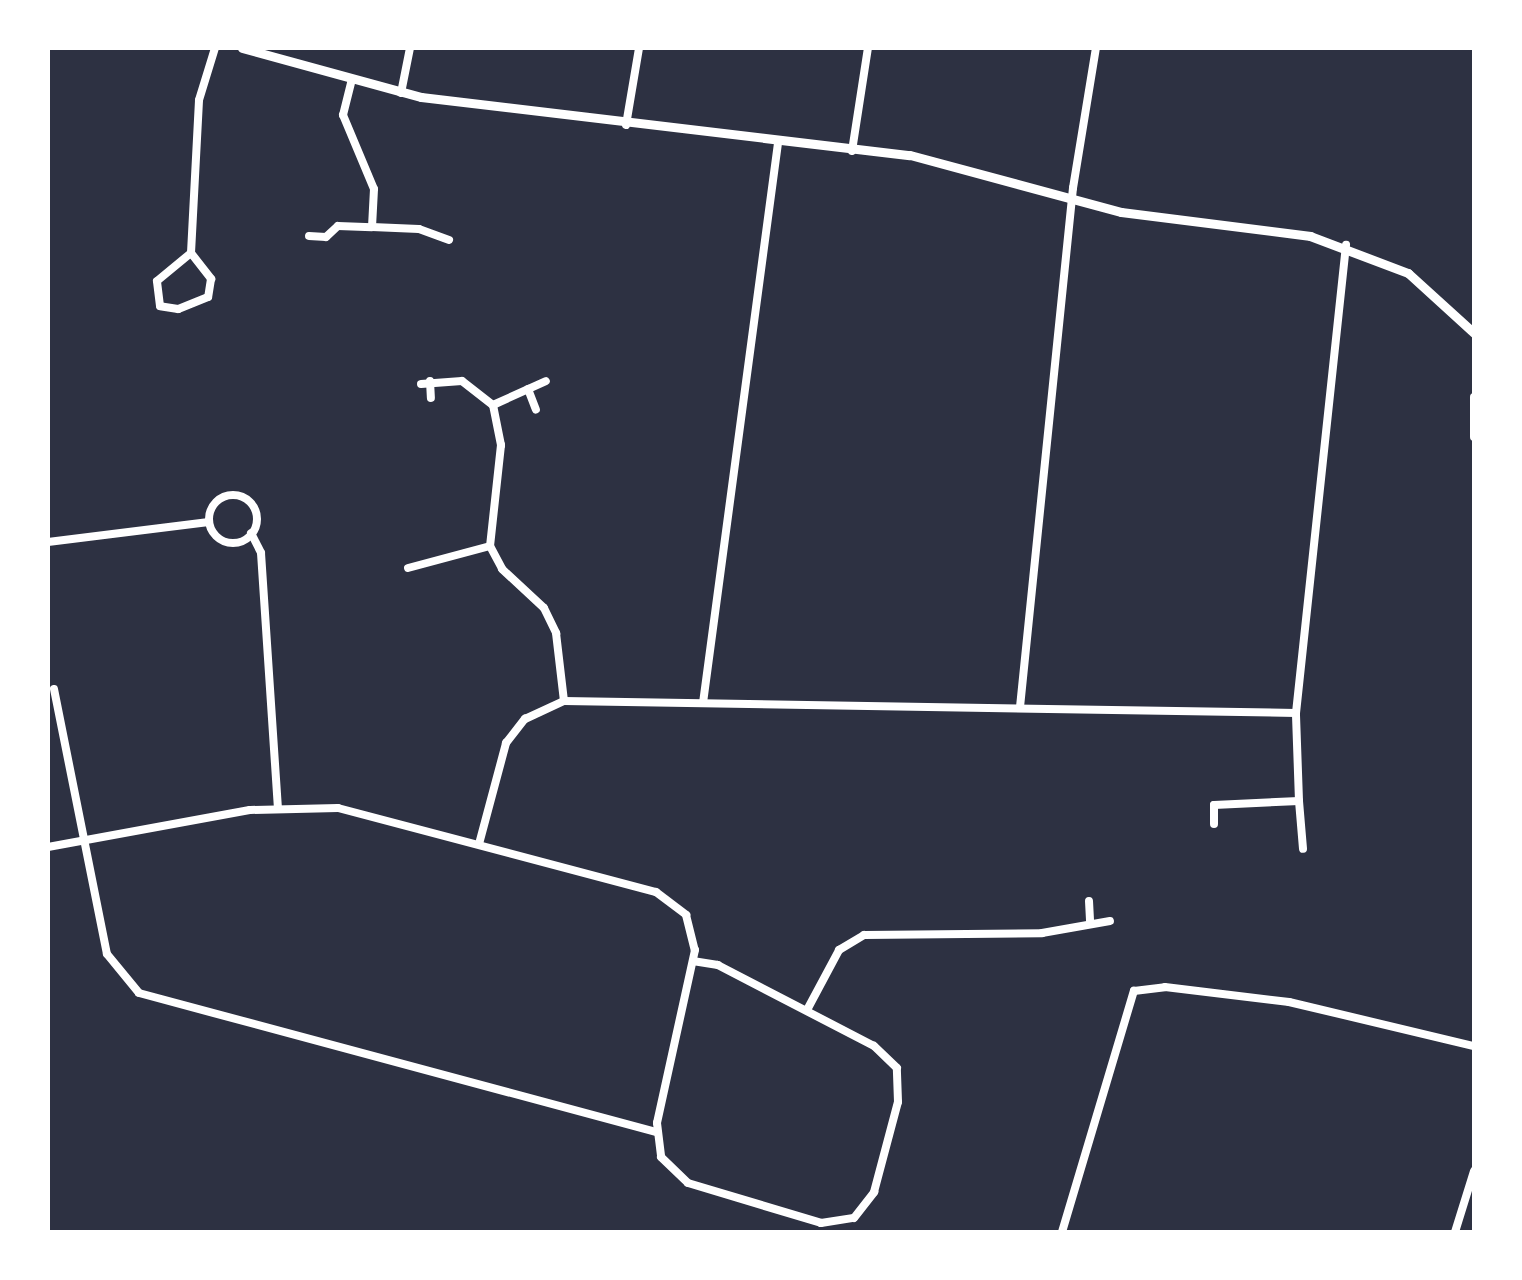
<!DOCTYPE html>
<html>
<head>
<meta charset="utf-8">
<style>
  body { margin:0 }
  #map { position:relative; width:1522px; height:1280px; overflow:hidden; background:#2d3142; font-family:"IBM Plex Sans",sans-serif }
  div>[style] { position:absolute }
  .minor>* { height:8px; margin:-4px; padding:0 4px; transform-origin:4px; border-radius:4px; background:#fff }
  .minor>.ring { margin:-4px; padding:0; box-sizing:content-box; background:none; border:8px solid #fff; border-radius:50% }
  .tertiary>* { height:9px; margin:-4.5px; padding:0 4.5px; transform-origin:4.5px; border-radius:4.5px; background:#fff }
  span { translate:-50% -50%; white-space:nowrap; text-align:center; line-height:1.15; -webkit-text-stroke:10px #fff; paint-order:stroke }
  .frame { position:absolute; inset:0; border:50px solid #fff; pointer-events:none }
</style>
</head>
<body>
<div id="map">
  <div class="minor">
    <i style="left:352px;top:79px;width:37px;rotate:104deg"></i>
    <i style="left:343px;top:115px;width:80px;rotate:67.3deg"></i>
    <i style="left:374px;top:189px;width:38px;rotate:93deg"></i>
    <i style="left:372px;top:227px;width:47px;rotate:2.4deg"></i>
    <i style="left:419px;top:229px;width:32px;rotate:20deg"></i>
    <i style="left:401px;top:93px;width:46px;rotate:-78.7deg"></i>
    <i style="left:626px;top:125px;width:78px;rotate:-80.4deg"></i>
    <i style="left:852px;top:151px;width:104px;rotate:-81.2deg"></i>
    <i style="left:309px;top:236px;width:17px;rotate:3deg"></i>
    <i style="left:326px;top:237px;width:16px;rotate:-43deg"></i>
    <i style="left:338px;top:226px;width:34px;rotate:2deg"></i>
    <i style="left:191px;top:253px;width:153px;rotate:-87deg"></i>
    <i style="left:199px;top:100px;width:54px;rotate:-72.9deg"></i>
    <i style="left:191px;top:253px;width:33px;rotate:52deg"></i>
    <i style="left:211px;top:279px;width:18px;rotate:99deg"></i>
    <i style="left:208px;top:297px;width:32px;rotate:158deg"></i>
    <i style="left:178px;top:309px;width:18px;rotate:-171deg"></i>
    <i style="left:160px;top:306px;width:25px;rotate:-97deg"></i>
    <i style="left:157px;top:281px;width:44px;rotate:-39.5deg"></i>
    <i style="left:430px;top:381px;width:17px;rotate:87deg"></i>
    <i style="left:421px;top:384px;width:41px;rotate:-4.2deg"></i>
    <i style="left:462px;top:381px;width:39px;rotate:38deg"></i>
    <i style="left:493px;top:405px;width:41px;rotate:78.7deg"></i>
    <i style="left:501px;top:445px;width:102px;rotate:96.2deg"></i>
    <i style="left:490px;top:546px;width:26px;rotate:62deg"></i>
    <i style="left:502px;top:569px;width:57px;rotate:42.9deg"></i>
    <i style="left:544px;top:608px;width:28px;rotate:64deg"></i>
    <i style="left:556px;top:633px;width:68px;rotate:83.3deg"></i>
    <i style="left:528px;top:389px;width:22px;rotate:69deg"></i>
    <i style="left:1474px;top:397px;width:40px;rotate:90deg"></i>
    <i style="left:493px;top:405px;width:58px;rotate:-24.4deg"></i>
    <i class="ring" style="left:209px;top:495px;width:40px;height:40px"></i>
    <i style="left:251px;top:533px;width:22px;rotate:63deg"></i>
    <i style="left:261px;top:553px;width:256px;rotate:86.2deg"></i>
    <i style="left:48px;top:542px;width:162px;rotate:-7.1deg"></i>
    <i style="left:408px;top:568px;width:85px;rotate:-15deg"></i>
    <i style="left:54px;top:689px;width:270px;rotate:78.7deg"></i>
    <i style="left:107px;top:954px;width:50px;rotate:50.6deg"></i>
    <i style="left:139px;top:993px;width:535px;rotate:15.05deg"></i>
    <i style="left:703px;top:703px;width:565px;rotate:-82.37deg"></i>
    <i style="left:1020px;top:707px;width:522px;rotate:-84.17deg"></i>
    <i style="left:1073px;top:188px;width:142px;rotate:-80.7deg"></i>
    <i style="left:1299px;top:801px;width:48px;rotate:85.2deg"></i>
    <i style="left:1214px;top:824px;width:19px;rotate:-90deg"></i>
    <i style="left:1214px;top:805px;width:85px;rotate:-2.7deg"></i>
    <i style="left:1299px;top:801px;width:88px;rotate:-92deg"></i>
    <i style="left:1296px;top:713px;width:471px;rotate:-83.9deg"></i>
    <i style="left:479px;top:844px;width:105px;rotate:-75deg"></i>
    <i style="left:506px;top:743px;width:31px;rotate:-52deg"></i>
    <i style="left:525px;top:719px;width:43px;rotate:-24.8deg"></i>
    <i style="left:564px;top:701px;width:732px;rotate:0.94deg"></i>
    <i style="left:48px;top:847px;width:205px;rotate:-10.4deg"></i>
    <i style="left:250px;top:810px;width:88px;rotate:-1.3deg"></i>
    <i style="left:338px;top:808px;width:329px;rotate:14.8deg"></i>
    <i style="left:656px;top:892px;width:38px;rotate:37deg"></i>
    <i style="left:686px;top:915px;width:36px;rotate:76deg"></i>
    <i style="left:695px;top:950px;width:177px;rotate:102.4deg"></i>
    <i style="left:657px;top:1123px;width:34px;rotate:83deg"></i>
    <i style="left:661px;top:1157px;width:37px;rotate:44deg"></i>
    <i style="left:688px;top:1183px;width:139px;rotate:16.7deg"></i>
    <i style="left:821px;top:1223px;width:33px;rotate:-9deg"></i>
    <i style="left:854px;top:1218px;width:33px;rotate:-52deg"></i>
    <i style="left:874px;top:1192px;width:93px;rotate:-75.1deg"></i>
    <i style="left:898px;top:1102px;width:34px;rotate:-92deg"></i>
    <i style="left:897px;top:1068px;width:32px;rotate:-136deg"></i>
    <i style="left:874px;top:1046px;width:176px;rotate:-152.6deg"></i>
    <i style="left:718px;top:965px;width:24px;rotate:-171deg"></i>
    <i style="left:1089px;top:901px;width:20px;rotate:87deg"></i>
    <i style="left:807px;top:1010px;width:68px;rotate:-61.9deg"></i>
    <i style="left:839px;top:950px;width:29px;rotate:-31deg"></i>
    <i style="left:864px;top:935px;width:178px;rotate:-0.6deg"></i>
    <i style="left:1042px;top:933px;width:69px;rotate:-10deg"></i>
    <i style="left:1062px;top:1232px;width:252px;rotate:-73.4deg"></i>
    <i style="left:1134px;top:991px;width:31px;rotate:-7deg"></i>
    <i style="left:1165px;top:987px;width:125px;rotate:6.9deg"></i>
    <i style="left:1289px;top:1002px;width:190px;rotate:13.4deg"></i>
    <i style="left:1455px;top:1232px;width:64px;rotate:-72.7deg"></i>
  </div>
  <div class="tertiary">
    <i style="left:242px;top:48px;width:186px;rotate:15.3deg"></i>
    <i style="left:421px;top:97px;width:492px;rotate:6.8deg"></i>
    <i style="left:910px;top:155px;width:219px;rotate:15.1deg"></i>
    <i style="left:1121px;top:212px;width:191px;rotate:7.2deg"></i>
    <i style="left:1310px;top:236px;width:105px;rotate:20.7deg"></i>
    <i style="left:1408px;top:273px;width:89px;rotate:42.3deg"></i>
  </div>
  <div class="frame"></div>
</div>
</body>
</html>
